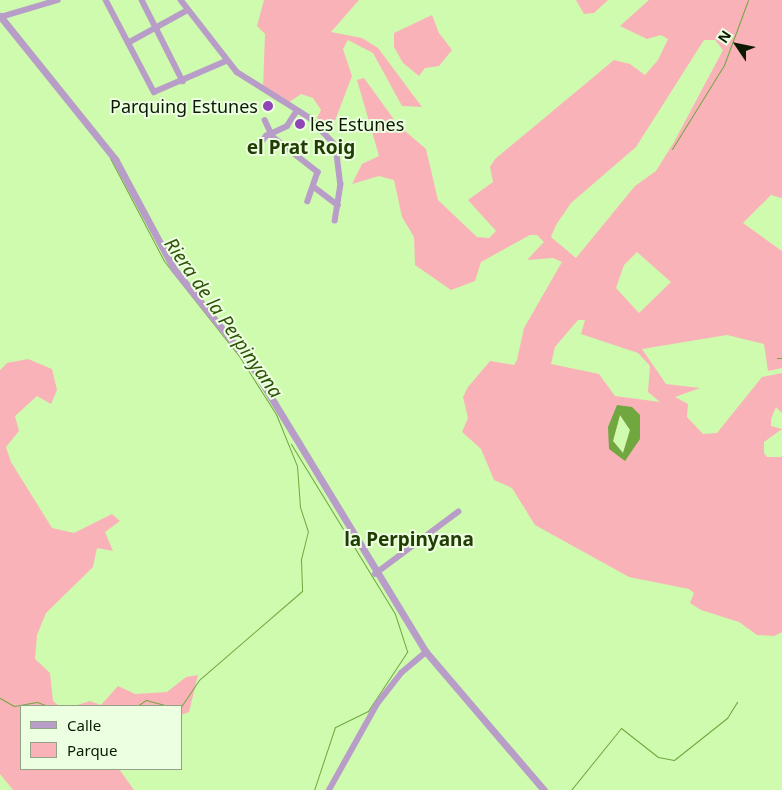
<!DOCTYPE html>
<html>
<head>
<meta charset="utf-8">
<style>
  body { margin:0 }
  #map { position:relative; width:782px; height:790px; overflow:hidden; background:#cffbaf; font-family:"Noto Sans",sans-serif }
  div>[style] { position:absolute }
  .green>* { inset:0; background:#fab2b9 }
  .water>* { inset:0; background:#70a73e }
  .stream>* { height:1px; margin:-0.5px; padding:0 0.5px; transform-origin:0.5px; border-radius:0.5px; background:#70a73e }
  .minor>* { height:5.5px; margin:-2.75px; padding:0 2.75px; transform-origin:2.75px; border-radius:2.75px; background:#b79dc7 }
  .tertiary>* { height:7px; margin:-3.5px; padding:0 3.5px; transform-origin:3.5px; border-radius:3.5px; background:#b79dc7 }
  .dots>* { width:14px; height:14px; translate:-50% -50%; box-sizing:border-box; border:2px solid #edffe1; border-radius:50% }
  span { translate:-50% -50%; white-space:nowrap; text-align:center; line-height:1.15; -webkit-text-stroke:4px #edffe1; paint-order:stroke }
  .poi-label { font-size:18px; color:#0b1a00 }
  .right { translate:-100% -50%; text-align:right }
  .left { translate:0 -50%; text-align:left }
  .neighbourhood-label { font-size:19px; color:#223d04; font-weight:700 }
  .water-label { font-size:19px; color:#2f5206; font-style:italic }
  .legend { position:absolute; left:20px; top:705px; width:162px; height:65px; box-sizing:border-box; background:#edffe1; border:1px solid #93a387; margin:0; padding:6px 9px; list-style:none; font-size:15px; color:#0b1a00 }
  .legend li { display:flex; align-items:center; gap:10px; height:25px }
  .legend b { width:25px; border:1px solid #93a387 }
  .north { position:absolute; left:712px; top:20px; width:50px; height:50px; -webkit-text-stroke:4px #edffe1; paint-order:stroke; rotate:304deg; font-size:14px; font-weight:700; line-height:20px; text-align:center; color:#0b1a00 }
  .north::after { content:''; display:block; margin:auto; width:18px; height:22px; background:#0b1a00; clip-path:polygon(50% 0,100% 100%,50% 72%,0 100%) }
</style>
</head>
<body>
<div id="map">
  <div class="green">
    <i style="clip-path:polygon(264px 0,359px 0,331px 32px,362px 38px,378px 48px,422px 107px,402px 106px,373px 53px,348px 40px,343px 49px,352px 76px,331px 131px,317px 118px,321px 110px,313px 98px,301px 94px,288px 103px,263px 88px,265px 34px,257px 26px)"></i>
    <i style="clip-path:polygon(576px 0,608px 0,594px 13px,584px 14px)"></i>
    <i style="clip-path:polygon(evenodd,649px 0,782px 0,782px 198px,771px 195px,743px 223px,782px 251px,782px 368px,768px 371px,764px 344px,727px 335px,642px 349px,666px 384px,700px 388px,675px 397px,688px 404px,687px 417px,703px 434px,717px 433px,762px 377px,782px 373px,782px 413px,776px 407px,771px 419px,771px 426px,782px 429px,764px 442px,764px 453px,767px 457px,782px 457px,782px 632px,774px 636px,757px 635px,739px 622px,701px 610px,690px 603px,694px 593px,689px 589px,629px 577px,535px 525px,512px 488px,494px 480px,481px 449px,462px 432px,468px 418px,463px 397px,468px 387px,490px 361px,514px 365px,517px 360px,524px 328px,562px 262px,553px 258px,527px 260px,544px 242px,537px 235px,530px 235px,481px 262px,475px 281px,451px 290px,415px 265px,414px 237px,402px 217px,394px 180px,379px 176px,352px 184px,362px 164px,379px 156px,357px 80px,364px 78px,398px 125px,426px 149px,438px 200px,477px 237px,489px 238px,496px 231px,468px 200px,493px 182px,490px 167px,495px 159px,614px 60px,630px 64px,645px 75px,658px 60px,668px 39px,661px 35px,647px 39px,620px 26px,649px 0,704px 40px,715px 40px,723px 50px,674px 142px,656px 171px,635px 186px,576px 258px,551px 237px,556px 225px,571px 203px,636px 147px,704px 40px,649px 0,637px 252px,671px 282px,639px 313px,616px 288px,624px 265px,637px 252px,649px 0,578px 320px,585px 320px,581px 334px,638px 353px,650px 366px,648px 392px,660px 402px,615px 396px,599px 374px,551px 364px,555px 347px,578px 320px,649px 0,620px 415px,630px 430px,623px 453px,613px 441px,620px 415px)"></i>
    <i style="clip-path:polygon(432px 15px,439px 33px,452px 50px,439px 66px,425px 68px,419px 76px,403px 63px,394px 47px,394px 33px)"></i>
    <i style="clip-path:polygon(28px 359px,52px 369px,57px 390px,51px 404px,37px 396px,15px 416px,19px 431px,6px 447px,11px 462px,52px 528px,74px 533px,112px 514px,120px 521px,105px 532px,113px 551px,97px 548px,93px 567px,46px 613px,37px 635px,35px 659px,50px 673px,53px 701px,59px 706px,21px 706px,21px 769px,119px 769px,134px 790px,13px 790px,0 774px,0 370px,7px 363px)"></i>
    <i style="clip-path:polygon(198px 675px,189px 712px,181px 715px,181px 706px,74px 706px,90px 701px,101px 705px,118px 686px,135px 694px,167px 692px,186px 677px)"></i>
  </div>
  <div class="water">
    <i style="clip-path:polygon(evenodd,617px 405px,632px 407px,640px 415px,640px 439px,625px 461px,609px 449px,608px 427px,617px 405px,620px 415px,630px 430px,623px 453px,613px 441px,620px 415px)"></i>
  </div>
  <div class="stream">
    <i style="left:672px;top:149px;width:99px;rotate:-58.2deg"></i>
    <i style="left:724px;top:65px;width:69px;rotate:-69.7deg"></i>
    <i style="left:110px;top:158px;width:116px;rotate:62.3deg"></i>
    <i style="left:164px;top:261px;width:121px;rotate:51.7deg"></i>
    <i style="left:239px;top:356px;width:69px;rotate:57.5deg"></i>
    <i style="left:276px;top:414px;width:56px;rotate:68deg"></i>
    <i style="left:297px;top:466px;width:41px;rotate:85.8deg"></i>
    <i style="left:300px;top:507px;width:25px;rotate:72deg"></i>
    <i style="left:308px;top:531px;width:30px;rotate:104deg"></i>
    <i style="left:301px;top:560px;width:31px;rotate:88deg"></i>
    <i style="left:302px;top:591px;width:136px;rotate:139.2deg"></i>
    <i style="left:199px;top:680px;width:32px;rotate:124deg"></i>
    <i style="left:777px;top:358px;width:5px"></i>
    <i style="left:291px;top:444px;width:199px;rotate:58.5deg"></i>
    <i style="left:395px;top:614px;width:40px;rotate:72deg"></i>
    <i style="left:407px;top:652px;width:71px;rotate:123.5deg"></i>
    <i style="left:368px;top:711px;width:37px;rotate:154deg"></i>
    <i style="left:335px;top:727px;width:66px;rotate:108.4deg"></i>
    <i style="left:0;top:698px;width:16px;rotate:30deg"></i>
    <i style="left:14px;top:706px;width:23px;rotate:-10deg"></i>
    <i style="left:37px;top:702px;width:12px;rotate:20deg"></i>
    <i style="left:137px;top:706px;width:11px;rotate:-34deg"></i>
    <i style="left:146px;top:700px;width:24px;rotate:15deg"></i>
    <i style="left:571px;top:790px;width:80px;rotate:-51.1deg"></i>
    <i style="left:621px;top:728px;width:47px;rotate:38.1deg"></i>
    <i style="left:658px;top:757px;width:16px;rotate:11deg"></i>
    <i style="left:674px;top:760px;width:68px;rotate:-38.4deg"></i>
    <i style="left:727px;top:718px;width:19px;rotate:-58deg"></i>
  </div>
  <div class="minor">
    <i style="left:106px;top:0;width:104px;rotate:62.4deg"></i>
    <i style="left:154px;top:92px;width:78px;rotate:-23.3deg"></i>
    <i style="left:142px;top:0;width:91px;rotate:63.2deg"></i>
    <i style="left:181px;top:0;width:91px;rotate:52.1deg"></i>
    <i style="left:237px;top:72px;width:86px;rotate:32.2deg"></i>
    <i style="left:310px;top:118px;width:38px;rotate:47deg"></i>
    <i style="left:336px;top:146px;width:38px;rotate:83deg"></i>
    <i style="left:341px;top:184px;width:37px;rotate:99deg"></i>
    <i style="left:1px;top:17px;width:59px;rotate:-16.6deg"></i>
    <i style="left:128px;top:43px;width:68px;rotate:-28.8deg"></i>
    <i style="left:265px;top:120px;width:19px;rotate:65deg"></i>
    <i style="left:273px;top:137px;width:57px;rotate:37.9deg"></i>
    <i style="left:318px;top:172px;width:31px;rotate:109deg"></i>
    <i style="left:258px;top:146px;width:13px;rotate:-51deg"></i>
    <i style="left:266px;top:136px;width:23px;rotate:-25deg"></i>
    <i style="left:287px;top:126px;width:17px;rotate:-57deg"></i>
    <i style="left:314px;top:187px;width:30px;rotate:37deg"></i>
    <i style="left:375px;top:574px;width:104px;rotate:-36.8deg"></i>
    <i style="left:329px;top:790px;width:98px;rotate:-60.8deg"></i>
    <i style="left:377px;top:704px;width:39px;rotate:-52deg"></i>
    <i style="left:401px;top:673px;width:33px;rotate:-40deg"></i>
  </div>
  <div class="tertiary">
    <i style="left:0;top:16px;width:184px;rotate:51.2deg"></i>
    <i style="left:115px;top:159px;width:125px;rotate:61.8deg"></i>
    <i style="left:174px;top:269px;width:124px;rotate:51.2deg"></i>
    <i style="left:252px;top:366px;width:335px;rotate:58.7deg"></i>
    <i style="left:426px;top:652px;width:182px;rotate:49.5deg"></i>
  </div>
  <div class="dots">
    <i style="left:268px;top:106px;background:#9044b6"></i>
    <i style="left:300px;top:124px;background:#9044b6"></i>
  </div>
  <div class="poi-label">
    <span class="right" style="left:258px;top:106px">Parquing Estunes</span>
    <span class="left" style="left:310px;top:124px">les Estunes</span>
  </div>
  <div class="neighbourhood-label">
    <span style="left:301px;top:148px">el Prat Roig</span>
    <span style="left:409px;top:540px">la Perpinyana</span>
  </div>
  <div class="water-label">
    <span style="left:223px;top:318px;rotate:55deg">Riera de la Perpinyana</span>
  </div>
  <ul class="legend">
  <li><b style="height:6px;background:#b79dc7"></b>Calle</li>
  <li><b style="height:14px;background:#fab2b9"></b>Parque</li>
  </ul>
  <div class="north">N</div>
</div>
</body>
</html>
